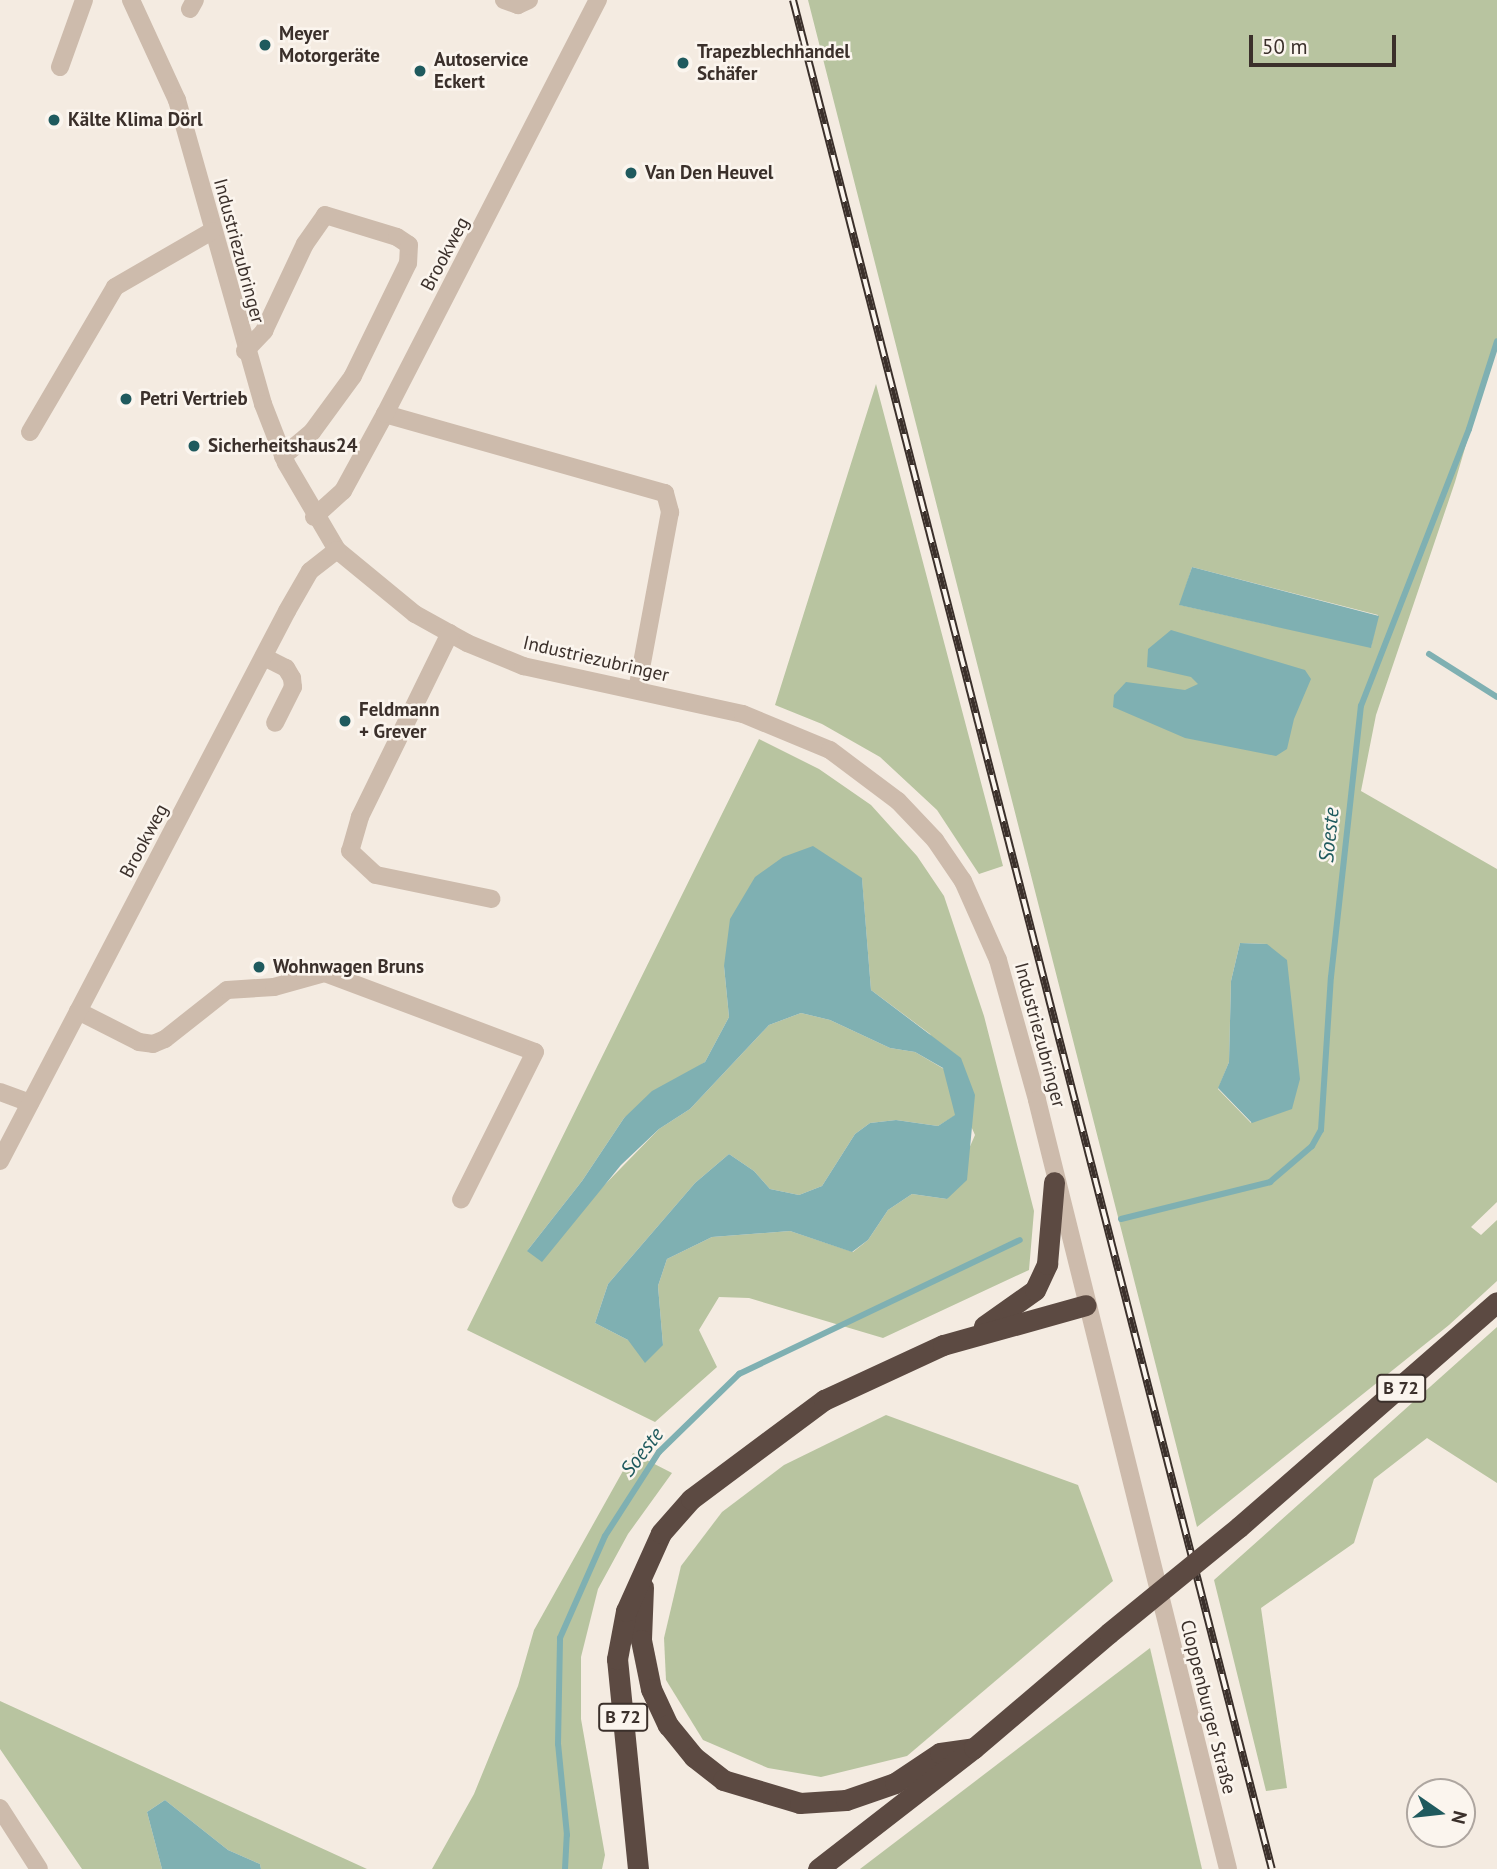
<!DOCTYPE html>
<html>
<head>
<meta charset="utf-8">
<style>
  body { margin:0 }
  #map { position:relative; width:1497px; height:1869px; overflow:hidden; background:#f4ebe1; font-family:"PT Sans",sans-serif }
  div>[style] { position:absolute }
  .green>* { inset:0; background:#b8c4a0 }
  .water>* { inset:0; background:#7fb0b2 }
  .stream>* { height:6px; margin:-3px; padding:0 3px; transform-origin:3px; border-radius:3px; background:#7fb0b2 }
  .minor>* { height:18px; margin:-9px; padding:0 9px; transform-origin:9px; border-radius:9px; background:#cdbbac }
  .highway>* { height:21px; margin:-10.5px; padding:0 10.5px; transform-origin:10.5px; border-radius:10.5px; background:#5c4a42 }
  .rail>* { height:8px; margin-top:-4px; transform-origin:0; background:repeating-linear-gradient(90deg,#fbf5ee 0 16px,#3b302b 0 32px); box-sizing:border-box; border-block:2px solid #3b302b }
  .highway-bridge>* { height:21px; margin:-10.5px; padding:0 10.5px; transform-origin:10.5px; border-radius:10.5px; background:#5c4a42 }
  .dots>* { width:19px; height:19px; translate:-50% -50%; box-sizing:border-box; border:4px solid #fbf5ee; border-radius:50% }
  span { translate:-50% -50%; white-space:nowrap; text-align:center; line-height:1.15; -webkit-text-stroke:5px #fbf5ee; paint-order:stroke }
  .shield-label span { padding:2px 5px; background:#fbf5ee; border:2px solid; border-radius:5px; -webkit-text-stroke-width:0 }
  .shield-label { font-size:18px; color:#3b302b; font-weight:700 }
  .poi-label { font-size:19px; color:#3b302b; font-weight:700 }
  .left { translate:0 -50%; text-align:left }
  .street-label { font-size:19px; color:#3b302b }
  .water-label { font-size:21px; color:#1f5a5e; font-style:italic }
  .north { position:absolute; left:1406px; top:1778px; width:70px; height:70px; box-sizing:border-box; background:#fbf5ee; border:2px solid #aea6a0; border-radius:50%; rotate:104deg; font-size:19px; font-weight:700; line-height:28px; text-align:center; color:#3b302b }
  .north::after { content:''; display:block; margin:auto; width:24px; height:32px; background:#1f5a5e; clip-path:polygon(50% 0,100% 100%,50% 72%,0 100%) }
  .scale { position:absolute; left:1249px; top:35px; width:147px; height:32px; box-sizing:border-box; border:4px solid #3b302b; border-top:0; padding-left:9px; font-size:21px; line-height:24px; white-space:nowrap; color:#3b302b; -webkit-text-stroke:5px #fbf5ee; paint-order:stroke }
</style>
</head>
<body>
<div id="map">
  <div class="green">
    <i style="clip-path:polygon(evenodd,808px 0,1497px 0,1497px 339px,1455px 482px,1376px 715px,1361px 791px,1497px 869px,1497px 1202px,1471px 1227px,1481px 1235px,1497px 1220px,1497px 1281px,1449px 1325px,1197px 1527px,808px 0,1192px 567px,1378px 615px,1371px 647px,1180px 605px,1192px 567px,808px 0,1240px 943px,1267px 944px,1251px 1123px,1218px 1089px,1229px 1062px,1231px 981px,1240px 943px)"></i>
    <i style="clip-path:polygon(876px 384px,1003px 866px,979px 874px,937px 810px,880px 757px,822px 724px,775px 705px)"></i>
    <i style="clip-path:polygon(evenodd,759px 739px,819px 769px,871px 805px,917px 856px,944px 896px,984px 1016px,1034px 1211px,1029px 1270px,883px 1338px,749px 1298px,719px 1297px,699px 1330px,717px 1367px,655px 1422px,467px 1330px,759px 739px,862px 879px,871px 990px,930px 1034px,975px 1135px,947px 1199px,912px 1194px,888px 1210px,868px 1240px,853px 1252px,790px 1231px,712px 1237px,667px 1259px,658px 1286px,663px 1345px,628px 1340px,595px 1323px,608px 1284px,695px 1183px,729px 1154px,754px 1171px,770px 1189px,799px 1195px,822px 1186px,855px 1134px,870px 1123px,896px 1120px,938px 1126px,956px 1115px,944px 1069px,915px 1052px,890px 1048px,830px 1020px,801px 1013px,769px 1025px,690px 1109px,659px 1129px,583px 1207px,527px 1251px,582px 1181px,624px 1118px,705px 1062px,729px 1017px,724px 966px,862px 879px)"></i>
    <i style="clip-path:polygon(1497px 1327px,1497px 1483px,1427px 1438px,1374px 1479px,1354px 1543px,1261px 1608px,1287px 1788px,1266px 1791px,1214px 1580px)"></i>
    <i style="clip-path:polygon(886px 1415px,1078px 1485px,1113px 1581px,907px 1756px,821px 1777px,768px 1768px,703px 1740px,666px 1680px,664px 1638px,681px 1566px,722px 1512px,784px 1465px)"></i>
    <i style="clip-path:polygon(633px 1453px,672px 1473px,628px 1534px,598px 1589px,581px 1657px,581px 1719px,605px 1855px,602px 1869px,432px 1869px,474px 1794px,518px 1686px,534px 1630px)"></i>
    <i style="clip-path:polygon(1150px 1648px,1202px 1869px,860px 1869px)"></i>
    <i style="clip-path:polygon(0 1701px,367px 1869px,261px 1869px,260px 1864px,228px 1850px,165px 1800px,147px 1812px,162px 1869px,82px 1869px,0 1749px)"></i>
  </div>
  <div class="water">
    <i style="clip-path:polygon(1192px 567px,1379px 616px,1371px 648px,1179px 605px)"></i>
    <i style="clip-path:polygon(1171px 630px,1305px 670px,1311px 679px,1294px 719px,1287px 749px,1276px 756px,1185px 738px,1113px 707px,1114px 695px,1126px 682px,1185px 690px,1198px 684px,1191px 677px,1147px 667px,1148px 649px)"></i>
    <i style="clip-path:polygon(813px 846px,862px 878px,871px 990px,961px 1058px,975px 1095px,967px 1180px,947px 1199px,912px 1194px,888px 1210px,868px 1240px,852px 1252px,790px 1231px,712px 1237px,667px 1259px,658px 1286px,663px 1345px,645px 1363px,628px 1340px,595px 1323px,608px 1284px,695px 1183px,729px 1154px,754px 1171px,770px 1189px,799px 1195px,822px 1186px,855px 1134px,870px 1123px,896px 1120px,938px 1126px,955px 1115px,943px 1068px,915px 1052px,890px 1048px,830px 1020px,801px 1013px,769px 1025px,690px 1109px,659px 1129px,621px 1165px,542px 1262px,527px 1251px,582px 1181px,624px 1118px,652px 1091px,705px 1062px,729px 1017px,724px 966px,730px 919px,755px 877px,783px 857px)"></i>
    <i style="clip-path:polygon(1240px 943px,1267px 944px,1287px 960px,1300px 1079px,1292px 1109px,1252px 1123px,1218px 1088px,1229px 1062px,1231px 981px)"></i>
    <i style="clip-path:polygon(165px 1800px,228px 1850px,260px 1864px,261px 1869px,162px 1869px,147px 1812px)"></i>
  </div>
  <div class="stream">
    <i style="left:1429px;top:654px;width:80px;rotate:32.3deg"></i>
    <i style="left:1121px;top:1219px;width:154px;rotate:-13.9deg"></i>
    <i style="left:1270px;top:1182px;width:55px;rotate:-40.6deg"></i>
    <i style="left:1312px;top:1146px;width:18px;rotate:-61deg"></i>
    <i style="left:1321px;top:1130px;width:153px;rotate:-86.3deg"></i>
    <i style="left:1331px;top:977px;width:273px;rotate:-83.7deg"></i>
    <i style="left:1361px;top:706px;width:297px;rotate:-68.7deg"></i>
    <i style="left:1469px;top:429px;width:92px;rotate:-72.3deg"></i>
    <i style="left:565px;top:1869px;width:34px;rotate:-87deg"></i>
    <i style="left:567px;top:1835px;width:91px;rotate:-95.6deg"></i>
    <i style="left:558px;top:1744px;width:106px;rotate:-88.9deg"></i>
    <i style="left:560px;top:1638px;width:111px;rotate:-66.2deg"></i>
    <i style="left:605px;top:1536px;width:100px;rotate:-57.3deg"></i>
    <i style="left:659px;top:1452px;width:112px;rotate:-44.3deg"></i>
    <i style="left:739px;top:1374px;width:311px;rotate:-25.5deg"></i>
  </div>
  <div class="minor">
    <i style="left:131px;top:0;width:110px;rotate:65.3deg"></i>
    <i style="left:177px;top:100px;width:316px;rotate:74.2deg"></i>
    <i style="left:263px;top:404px;width:63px;rotate:68.7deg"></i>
    <i style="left:286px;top:463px;width:101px;rotate:59.6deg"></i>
    <i style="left:337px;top:550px;width:101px;rotate:39.4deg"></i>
    <i style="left:415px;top:614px;width:60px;rotate:29.1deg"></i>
    <i style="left:467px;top:643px;width:61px;rotate:22.3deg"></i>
    <i style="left:523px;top:666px;width:225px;rotate:12.3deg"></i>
    <i style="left:743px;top:714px;width:94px;rotate:22.5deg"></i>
    <i style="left:830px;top:750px;width:85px;rotate:36.9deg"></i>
    <i style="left:898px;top:801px;width:54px;rotate:46.5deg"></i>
    <i style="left:935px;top:840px;width:50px;rotate:55.7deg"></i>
    <i style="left:963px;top:881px;width:86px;rotate:66.1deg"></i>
    <i style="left:998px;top:960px;width:145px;rotate:74.4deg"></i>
    <i style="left:1037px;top:1100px;width:792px;rotate:76.05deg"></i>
    <i style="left:504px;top:0;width:15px;rotate:20deg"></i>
    <i style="left:518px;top:5px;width:12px;rotate:-24deg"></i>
    <i style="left:190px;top:9px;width:10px;rotate:-61deg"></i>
    <i style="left:60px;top:67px;width:71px;rotate:-70.3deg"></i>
    <i style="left:245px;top:351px;width:28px;rotate:-46deg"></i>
    <i style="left:264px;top:331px;width:96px;rotate:-64.8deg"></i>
    <i style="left:305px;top:244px;width:35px;rotate:-55deg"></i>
    <i style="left:325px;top:215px;width:75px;rotate:17deg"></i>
    <i style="left:397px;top:237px;width:14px;rotate:34deg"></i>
    <i style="left:409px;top:245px;width:18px;rotate:93deg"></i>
    <i style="left:408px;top:263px;width:126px;rotate:116deg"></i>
    <i style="left:353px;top:376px;width:69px;rotate:126.2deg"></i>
    <i style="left:312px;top:432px;width:38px;rotate:140deg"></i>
    <i style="left:385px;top:414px;width:291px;rotate:15.8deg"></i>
    <i style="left:665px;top:493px;width:20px;rotate:75deg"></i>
    <i style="left:670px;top:512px;width:181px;rotate:100.5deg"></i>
    <i style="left:30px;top:432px;width:168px;rotate:-59.6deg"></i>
    <i style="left:115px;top:287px;width:112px;rotate:-30deg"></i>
    <i style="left:314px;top:517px;width:39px;rotate:-42deg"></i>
    <i style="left:343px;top:491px;width:88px;rotate:-61.4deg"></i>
    <i style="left:385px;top:414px;width:466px;rotate:-62.8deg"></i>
    <i style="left:450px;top:633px;width:205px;rotate:116.1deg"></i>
    <i style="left:360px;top:817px;width:35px;rotate:106deg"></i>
    <i style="left:350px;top:851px;width:35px;rotate:43deg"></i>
    <i style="left:376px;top:875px;width:118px;rotate:11.7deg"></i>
    <i style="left:264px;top:657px;width:25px;rotate:27deg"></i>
    <i style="left:286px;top:668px;width:12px;rotate:59deg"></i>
    <i style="left:292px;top:678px;width:9px;rotate:84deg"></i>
    <i style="left:293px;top:687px;width:40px;rotate:116.6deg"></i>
    <i style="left:78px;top:1011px;width:68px;rotate:26.9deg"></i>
    <i style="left:139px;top:1042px;width:14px;rotate:8deg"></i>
    <i style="left:153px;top:1044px;width:13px;rotate:-23deg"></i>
    <i style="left:165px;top:1039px;width:79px;rotate:-38.3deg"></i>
    <i style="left:227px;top:990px;width:47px;rotate:-3.7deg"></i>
    <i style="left:274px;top:987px;width:53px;rotate:-15.4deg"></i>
    <i style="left:325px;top:973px;width:224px;rotate:20.6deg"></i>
    <i style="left:535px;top:1052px;width:165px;rotate:116.6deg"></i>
    <i style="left:0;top:1092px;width:32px;rotate:20deg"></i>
    <i style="left:0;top:1161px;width:620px;rotate:-62.44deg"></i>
    <i style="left:287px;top:611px;width:46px;rotate:-60.1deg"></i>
    <i style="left:310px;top:571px;width:34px;rotate:-38deg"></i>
    <i style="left:0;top:1808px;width:72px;rotate:57.4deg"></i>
  </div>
  <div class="highway">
    <i style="left:984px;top:1326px;width:62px;rotate:-35.2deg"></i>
    <i style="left:1035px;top:1290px;width:29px;rotate:-65deg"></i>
    <i style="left:1047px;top:1264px;width:82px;rotate:-85.1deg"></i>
    <i style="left:1239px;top:1527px;width:342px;rotate:-41.1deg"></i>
    <i style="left:643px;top:1587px;width:53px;rotate:92.2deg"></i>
    <i style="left:641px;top:1640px;width:50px;rotate:78.5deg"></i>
    <i style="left:651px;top:1689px;width:40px;rotate:65deg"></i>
    <i style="left:668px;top:1725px;width:41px;rotate:50.9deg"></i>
    <i style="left:694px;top:1757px;width:37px;rotate:38deg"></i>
    <i style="left:723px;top:1780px;width:80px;rotate:16.6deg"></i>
    <i style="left:800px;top:1803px;width:46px;rotate:-3.7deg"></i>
    <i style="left:846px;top:1800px;width:52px;rotate:-19.1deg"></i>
    <i style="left:895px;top:1783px;width:54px;rotate:-33.7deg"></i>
    <i style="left:940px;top:1753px;width:34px;rotate:-8deg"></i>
    <i style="left:638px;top:1869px;width:211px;rotate:-95.7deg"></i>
    <i style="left:617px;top:1659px;width:49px;rotate:-79.4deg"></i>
    <i style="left:626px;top:1611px;width:85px;rotate:-65.8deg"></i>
    <i style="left:661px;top:1533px;width:45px;rotate:-48.6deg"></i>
    <i style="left:691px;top:1499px;width:166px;rotate:-36.7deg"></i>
    <i style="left:824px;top:1400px;width:131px;rotate:-24.8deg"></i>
    <i style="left:943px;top:1345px;width:148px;rotate:-15.6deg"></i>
    <i style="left:818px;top:1869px;width:197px;rotate:-37.8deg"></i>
    <i style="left:974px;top:1748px;width:177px;rotate:-40.4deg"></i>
  </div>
  <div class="rail">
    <i style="left:793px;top:0;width:1929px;rotate:75.63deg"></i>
  </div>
  <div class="highway-bridge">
    <i style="left:1109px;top:1633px;width:168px;rotate:-39.2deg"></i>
  </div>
  <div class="dots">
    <i style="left:265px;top:45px;background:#1f5a5e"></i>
    <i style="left:683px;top:63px;background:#1f5a5e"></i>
    <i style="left:420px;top:71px;background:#1f5a5e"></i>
    <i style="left:54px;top:120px;background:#1f5a5e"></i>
    <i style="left:631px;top:173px;background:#1f5a5e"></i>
    <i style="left:126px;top:399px;background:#1f5a5e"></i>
    <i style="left:194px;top:446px;background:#1f5a5e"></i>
    <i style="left:345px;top:721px;background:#1f5a5e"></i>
    <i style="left:259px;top:967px;background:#1f5a5e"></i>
  </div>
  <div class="shield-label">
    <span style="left:1401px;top:1388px">B 72</span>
    <span style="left:623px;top:1717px">B 72</span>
  </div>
  <div class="poi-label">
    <span class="left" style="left:279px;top:45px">Meyer<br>Motorgeräte</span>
    <span class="left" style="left:697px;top:63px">Trapezblechhandel<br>Schäfer</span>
    <span class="left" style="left:434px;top:71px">Autoservice<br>Eckert</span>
    <span class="left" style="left:68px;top:120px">Kälte Klima Dörl</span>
    <span class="left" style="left:645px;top:173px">Van Den Heuvel</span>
    <span class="left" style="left:140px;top:399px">Petri Vertrieb</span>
    <span class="left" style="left:208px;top:446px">Sicherheitshaus24</span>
    <span class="left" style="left:359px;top:721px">Feldmann<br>+ Grever</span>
    <span class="left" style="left:273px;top:967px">Wohnwagen Bruns</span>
  </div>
  <div class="street-label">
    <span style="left:239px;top:251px;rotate:75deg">Industriezubringer</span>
    <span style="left:445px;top:254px;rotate:-62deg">Brookweg</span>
    <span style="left:596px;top:659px;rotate:13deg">Industriezubringer</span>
    <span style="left:144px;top:841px;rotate:-62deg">Brookweg</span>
    <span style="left:1040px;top:1035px;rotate:75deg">Industriezubringer</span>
    <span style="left:1208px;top:1707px;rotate:76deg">Cloppenburger Straße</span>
  </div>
  <div class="water-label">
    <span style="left:1329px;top:835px;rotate:-84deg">Soeste</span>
    <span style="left:642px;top:1452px;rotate:-52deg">Soeste</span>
  </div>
  <div class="north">N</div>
  <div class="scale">50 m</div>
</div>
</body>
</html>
